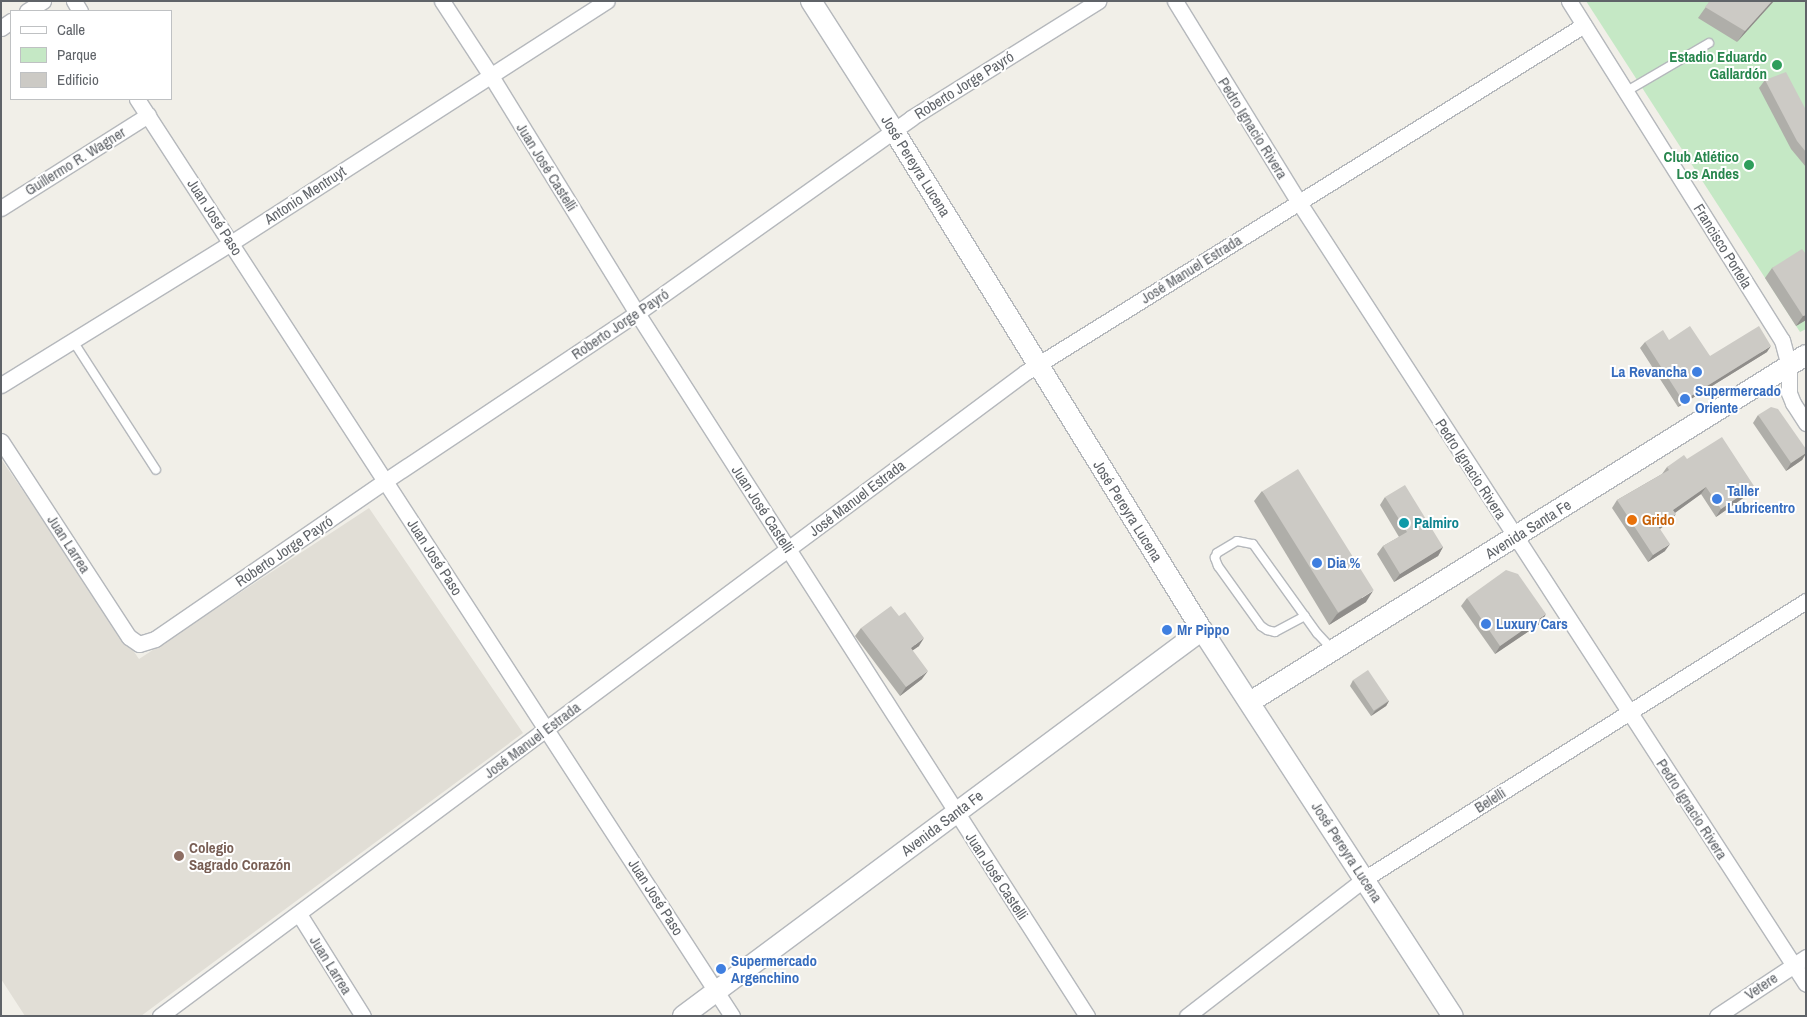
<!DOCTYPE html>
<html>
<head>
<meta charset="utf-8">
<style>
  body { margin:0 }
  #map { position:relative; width:1807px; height:1017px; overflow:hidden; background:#f1efe8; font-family:"Archivo Narrow",sans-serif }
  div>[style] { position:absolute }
  .education>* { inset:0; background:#e1ded6 }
  .green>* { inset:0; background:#c5e8c5 }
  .roads { filter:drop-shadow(1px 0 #b5b8bc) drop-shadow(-1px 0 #b5b8bc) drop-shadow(0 1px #b5b8bc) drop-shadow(0 -1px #b5b8bc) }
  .lane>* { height:8px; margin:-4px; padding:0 4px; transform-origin:4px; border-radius:4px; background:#fff }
  .street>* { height:15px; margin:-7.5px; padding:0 7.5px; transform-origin:7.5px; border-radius:7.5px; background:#fff }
  .secondary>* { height:20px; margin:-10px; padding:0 10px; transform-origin:10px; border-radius:10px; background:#fff }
  .wall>* { inset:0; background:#afaea9 }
  .shaded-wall>* { inset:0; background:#8f8d8a }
  .building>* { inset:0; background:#cccac5; transform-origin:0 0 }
  .dots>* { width:14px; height:14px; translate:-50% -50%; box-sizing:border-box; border:2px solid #fff; border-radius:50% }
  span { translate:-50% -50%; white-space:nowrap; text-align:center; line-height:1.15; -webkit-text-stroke:4px #fff; paint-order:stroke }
  .leisure-label { font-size:15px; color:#27864d; font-weight:700 }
  .right { translate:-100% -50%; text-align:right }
  .street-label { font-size:15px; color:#5f6368 }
  .shop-label { font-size:15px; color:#366cbe; font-weight:700 }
  .left { translate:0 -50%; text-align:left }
  .food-label { font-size:15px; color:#c56008; font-weight:700 }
  .culture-label { font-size:15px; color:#0d838f; font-weight:700 }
  .education-label { font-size:15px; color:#785e54; font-weight:700 }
  .frame { position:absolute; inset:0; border:2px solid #5f6368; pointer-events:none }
  .legend { position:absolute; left:10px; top:10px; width:162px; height:90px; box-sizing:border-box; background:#fff; border:1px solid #bfc1c3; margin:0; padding:6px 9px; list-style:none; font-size:15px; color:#5f6368 }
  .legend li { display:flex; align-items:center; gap:10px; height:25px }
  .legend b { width:25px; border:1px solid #bfc1c3 }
</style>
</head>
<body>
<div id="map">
  <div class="education">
    <i style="clip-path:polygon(1px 459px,139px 659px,369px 508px,523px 733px,141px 1016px,25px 1016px,1px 979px)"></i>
  </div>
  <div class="green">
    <i style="clip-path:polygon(1586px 1px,1806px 1px,1806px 329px,1800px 332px)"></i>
  </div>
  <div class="roads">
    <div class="lane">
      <i style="left:1627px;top:91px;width:95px;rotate:-30.3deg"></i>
      <i style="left:73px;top:341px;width:153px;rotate:57.2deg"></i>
      <i style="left:1305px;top:616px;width:34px;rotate:152deg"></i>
      <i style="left:1275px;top:632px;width:8px;rotate:-166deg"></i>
      <i style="left:1267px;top:630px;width:7px;rotate:-146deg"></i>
      <i style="left:1261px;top:626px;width:74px;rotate:-125.6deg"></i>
      <i style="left:1218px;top:566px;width:9px;rotate:-111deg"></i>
      <i style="left:1215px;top:558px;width:5px;rotate:-68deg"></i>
      <i style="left:1217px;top:553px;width:23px;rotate:-31deg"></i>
      <i style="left:1237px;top:541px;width:16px;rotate:11deg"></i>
      <i style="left:1253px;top:544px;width:110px;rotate:54.3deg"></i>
      <i style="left:1317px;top:633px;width:22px;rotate:47deg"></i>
    </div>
    <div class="street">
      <i style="left:74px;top:1px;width:12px;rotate:59deg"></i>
      <i style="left:442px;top:1px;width:90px;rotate:56.8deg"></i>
      <i style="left:491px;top:76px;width:278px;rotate:58.4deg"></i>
      <i style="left:637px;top:313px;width:835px;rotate:57.38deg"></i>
      <i style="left:1175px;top:1px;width:235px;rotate:58.4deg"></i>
      <i style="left:1298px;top:201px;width:933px;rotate:57.03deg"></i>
      <i style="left:1569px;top:1px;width:400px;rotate:57.9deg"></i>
      <i style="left:1782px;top:340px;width:27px;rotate:75deg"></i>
      <i style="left:1789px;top:366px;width:27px;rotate:90deg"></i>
      <i style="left:1789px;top:393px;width:11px;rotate:68deg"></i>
      <i style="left:1793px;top:403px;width:24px;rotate:57deg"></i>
      <i style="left:27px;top:11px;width:19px;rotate:-32deg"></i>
      <i style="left:1px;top:28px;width:12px;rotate:-35deg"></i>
      <i style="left:137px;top:99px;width:1093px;rotate:57.02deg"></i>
      <i style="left:1px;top:208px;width:174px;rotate:-32.3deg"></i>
      <i style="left:1px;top:385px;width:270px;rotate:-31.7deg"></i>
      <i style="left:231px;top:243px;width:447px;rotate:-32.8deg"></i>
      <i style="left:1px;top:441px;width:234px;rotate:56.9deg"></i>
      <i style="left:129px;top:637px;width:12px;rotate:35deg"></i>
      <i style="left:139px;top:644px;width:17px;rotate:-17deg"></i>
      <i style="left:155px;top:639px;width:279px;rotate:-34.5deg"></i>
      <i style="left:385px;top:481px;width:303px;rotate:-33.7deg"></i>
      <i style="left:637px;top:313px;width:336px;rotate:-35.4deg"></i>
      <i style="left:911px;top:118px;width:221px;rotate:-32deg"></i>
      <i style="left:299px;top:914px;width:120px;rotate:57.9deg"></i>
      <i style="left:160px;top:1016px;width:1079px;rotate:-36.64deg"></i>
      <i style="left:1026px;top:372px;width:657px;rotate:-31.88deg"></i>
      <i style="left:1187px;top:1016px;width:224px;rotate:-37.7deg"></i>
      <i style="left:1364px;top:879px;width:522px;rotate:-32.17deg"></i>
      <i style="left:1717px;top:1016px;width:107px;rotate:-33.5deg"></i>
    </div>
    <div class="secondary">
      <i style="left:811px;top:1px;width:154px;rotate:57.4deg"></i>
      <i style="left:894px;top:131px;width:586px;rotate:58.32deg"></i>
      <i style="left:1202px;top:630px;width:460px;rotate:57deg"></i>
      <i style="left:1250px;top:702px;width:655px;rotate:-31.97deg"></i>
      <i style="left:683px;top:1016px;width:647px;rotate:-36.64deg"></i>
    </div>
  </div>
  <div class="wall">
    <i style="clip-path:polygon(1710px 1px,1774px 1px,1737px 42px,1698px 18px)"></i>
    <i style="clip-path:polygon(1765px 80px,1806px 110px,1806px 167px,1791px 149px,1759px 88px)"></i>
    <i style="clip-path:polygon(1806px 254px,1806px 320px,1796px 326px,1765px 278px,1772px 268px)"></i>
    <i style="clip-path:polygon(1669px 340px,1710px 356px,1767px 352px,1678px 407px,1640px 348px,1645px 342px)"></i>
    <i style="clip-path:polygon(1758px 415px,1806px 449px,1806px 454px,1802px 460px,1786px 471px,1753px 423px)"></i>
    <i style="clip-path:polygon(1687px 459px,1749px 494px,1716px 517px,1701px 494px,1674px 513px,1670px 522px,1660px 529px,1665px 551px,1648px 562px,1612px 508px,1617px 500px,1662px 474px,1667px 467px)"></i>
    <i style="clip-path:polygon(1262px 491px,1366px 602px,1329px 625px,1254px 501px)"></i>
    <i style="clip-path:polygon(1385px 497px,1443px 547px,1438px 556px,1394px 582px,1377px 554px,1383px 546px,1399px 537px,1380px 505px)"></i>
    <i style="clip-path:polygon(1467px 598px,1541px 623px,1495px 654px,1461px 606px)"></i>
    <i style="clip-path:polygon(861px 628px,919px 646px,912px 650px,922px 679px,900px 696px,855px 636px)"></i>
    <i style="clip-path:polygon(1353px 680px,1389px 701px,1386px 706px,1371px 716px,1350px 686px)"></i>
  </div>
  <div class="shaded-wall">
    <i style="clip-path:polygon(1772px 1px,1774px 1px,1737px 42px,1745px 31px)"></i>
    <i style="clip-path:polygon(1806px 315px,1806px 320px,1796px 326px,1803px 316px)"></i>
    <i style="clip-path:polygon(1771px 346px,1767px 352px,1678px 407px,1683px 401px)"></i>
    <i style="clip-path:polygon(1806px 453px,1802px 460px,1786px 471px,1791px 463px)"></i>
    <i style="clip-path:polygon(1754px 486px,1749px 494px,1716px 517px,1721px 509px)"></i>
    <i style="clip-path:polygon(1706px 487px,1701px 494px,1668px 518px,1673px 510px)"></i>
    <i style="clip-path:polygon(1676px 514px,1670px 522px,1653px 533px,1658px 526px)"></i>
    <i style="clip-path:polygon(1670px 544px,1665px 551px,1648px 562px,1653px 555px)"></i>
    <i style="clip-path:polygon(1443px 547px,1438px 556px,1394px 582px,1400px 574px)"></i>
    <i style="clip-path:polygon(1373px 591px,1366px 602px,1329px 625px,1337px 614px)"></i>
    <i style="clip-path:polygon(1546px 614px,1541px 623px,1495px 654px,1500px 646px)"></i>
    <i style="clip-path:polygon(924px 638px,919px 646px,905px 656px,911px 648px)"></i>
    <i style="clip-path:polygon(928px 671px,922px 679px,900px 696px,906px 687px)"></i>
    <i style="clip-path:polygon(1389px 701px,1386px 706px,1371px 716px,1375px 711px)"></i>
  </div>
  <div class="building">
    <i style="clip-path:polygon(1710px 1px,1772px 1px,1745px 31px,1705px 7px)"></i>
    <i style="clip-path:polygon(1786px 72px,1806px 110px,1806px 152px,1797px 141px,1765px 80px)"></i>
    <i style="clip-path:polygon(1802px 249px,1806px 254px,1806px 315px,1803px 316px,1772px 268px)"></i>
    <i style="clip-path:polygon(1690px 326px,1710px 356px,1759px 326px,1771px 346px,1683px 401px,1645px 342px,1663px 330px,1669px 340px)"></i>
    <i style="clip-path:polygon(1771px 407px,1778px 409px,1806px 449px,1806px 453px,1791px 463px,1758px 415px)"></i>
    <i style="clip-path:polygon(1722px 437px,1754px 486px,1721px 509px,1706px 487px,1673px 510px,1676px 514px,1658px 526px,1670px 544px,1653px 555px,1617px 500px,1669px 470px,1667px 467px,1684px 455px,1687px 459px)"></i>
    <i style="left:1298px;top:469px;width:143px;height:42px;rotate:58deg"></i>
    <i style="clip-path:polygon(1405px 485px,1443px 547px,1400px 574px,1383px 546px,1407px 532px,1385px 497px)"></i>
    <i style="clip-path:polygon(1506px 570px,1518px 574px,1546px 614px,1500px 646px,1467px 598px)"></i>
    <i style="clip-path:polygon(891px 606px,899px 616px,905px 612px,924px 638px,911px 648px,928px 671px,906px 687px,861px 628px)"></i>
    <i style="left:1368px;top:670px;width:37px;height:18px;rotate:56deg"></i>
  </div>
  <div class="dots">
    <i style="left:1777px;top:65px;background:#2e9e5b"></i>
    <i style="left:1749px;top:165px;background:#2e9e5b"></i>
    <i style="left:1697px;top:372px;background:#3f7fe0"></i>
    <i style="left:1685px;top:399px;background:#3f7fe0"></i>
    <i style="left:1717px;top:499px;background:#3f7fe0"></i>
    <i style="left:1632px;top:520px;background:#e8710a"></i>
    <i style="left:1404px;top:523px;background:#0f9aa8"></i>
    <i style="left:1317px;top:563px;background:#3f7fe0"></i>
    <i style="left:1486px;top:624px;background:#3f7fe0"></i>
    <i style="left:1167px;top:630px;background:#3f7fe0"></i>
    <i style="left:179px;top:856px;background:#8d6e63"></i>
    <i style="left:721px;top:969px;background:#3f7fe0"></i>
  </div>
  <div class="leisure-label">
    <span class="right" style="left:1767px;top:65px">Estadio Eduardo<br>Gallardón</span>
    <span class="right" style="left:1739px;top:165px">Club Atlético<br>Los Andes</span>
  </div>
  <div class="street-label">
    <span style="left:964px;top:85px;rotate:-32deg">Roberto Jorge Payró</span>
    <span style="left:1253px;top:128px;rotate:58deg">Pedro Ignacio Rivera</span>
    <span style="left:75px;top:161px;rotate:-32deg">Guillermo R. Wagner</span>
    <span style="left:916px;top:166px;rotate:58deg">José Pereyra Lucena</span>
    <span style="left:547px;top:167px;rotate:58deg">Juan José Castelli</span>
    <span style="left:305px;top:195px;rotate:-33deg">Antonio Mentruyt</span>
    <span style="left:215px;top:217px;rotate:57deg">Juan José Paso</span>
    <span style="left:1723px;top:246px;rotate:58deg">Francisco Portela</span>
    <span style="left:1191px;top:269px;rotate:-32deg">José Manuel Estrada</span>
    <span style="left:620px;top:324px;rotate:-34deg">Roberto Jorge Payró</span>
    <span style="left:1471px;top:469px;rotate:57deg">Pedro Ignacio Rivera</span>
    <span style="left:857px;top:498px;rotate:-37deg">José Manuel Estrada</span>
    <span style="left:763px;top:509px;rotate:57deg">Juan José Castelli</span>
    <span style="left:1128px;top:511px;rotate:58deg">José Pereyra Lucena</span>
    <span style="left:1528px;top:529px;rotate:-32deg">Avenida Santa Fe</span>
    <span style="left:69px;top:544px;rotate:57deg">Juan Larrea</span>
    <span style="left:284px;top:551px;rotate:-34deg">Roberto Jorge Payró</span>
    <span style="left:435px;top:557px;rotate:57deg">Juan José Paso</span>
    <span style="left:532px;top:740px;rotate:-37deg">José Manuel Estrada</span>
    <span style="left:1490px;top:800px;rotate:-32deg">Belelli</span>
    <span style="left:1692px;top:809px;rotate:57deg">Pedro Ignacio Rivera</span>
    <span style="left:942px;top:823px;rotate:-37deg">Avenida Santa Fe</span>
    <span style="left:1347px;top:852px;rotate:57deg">José Pereyra Lucena</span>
    <span style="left:997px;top:876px;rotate:57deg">Juan José Castelli</span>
    <span style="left:656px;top:897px;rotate:57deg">Juan José Paso</span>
    <span style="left:331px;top:965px;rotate:58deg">Juan Larrea</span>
    <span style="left:1761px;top:986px;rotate:-34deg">Vetere</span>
  </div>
  <div class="shop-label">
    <span class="right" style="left:1687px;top:372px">La Revancha</span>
    <span class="left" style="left:1695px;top:399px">Supermercado<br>Oriente</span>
    <span class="left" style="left:1727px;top:499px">Taller<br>Lubricentro</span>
    <span class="left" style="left:1327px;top:563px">Dia %</span>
    <span class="left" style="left:1496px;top:624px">Luxury Cars</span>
    <span class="left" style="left:1177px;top:630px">Mr Pippo</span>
    <span class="left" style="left:731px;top:969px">Supermercado<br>Argenchino</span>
  </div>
  <div class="food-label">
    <span class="left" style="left:1642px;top:520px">Grido</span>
  </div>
  <div class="culture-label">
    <span class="left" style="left:1414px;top:523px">Palmiro</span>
  </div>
  <div class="education-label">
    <span class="left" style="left:189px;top:856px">Colegio<br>Sagrado Corazón</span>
  </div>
  <div class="frame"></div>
  <ul class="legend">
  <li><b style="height:6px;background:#fff"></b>Calle</li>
  <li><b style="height:14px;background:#c5e8c5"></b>Parque</li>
  <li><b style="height:14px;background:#cccac5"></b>Edificio</li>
  </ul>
</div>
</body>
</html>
